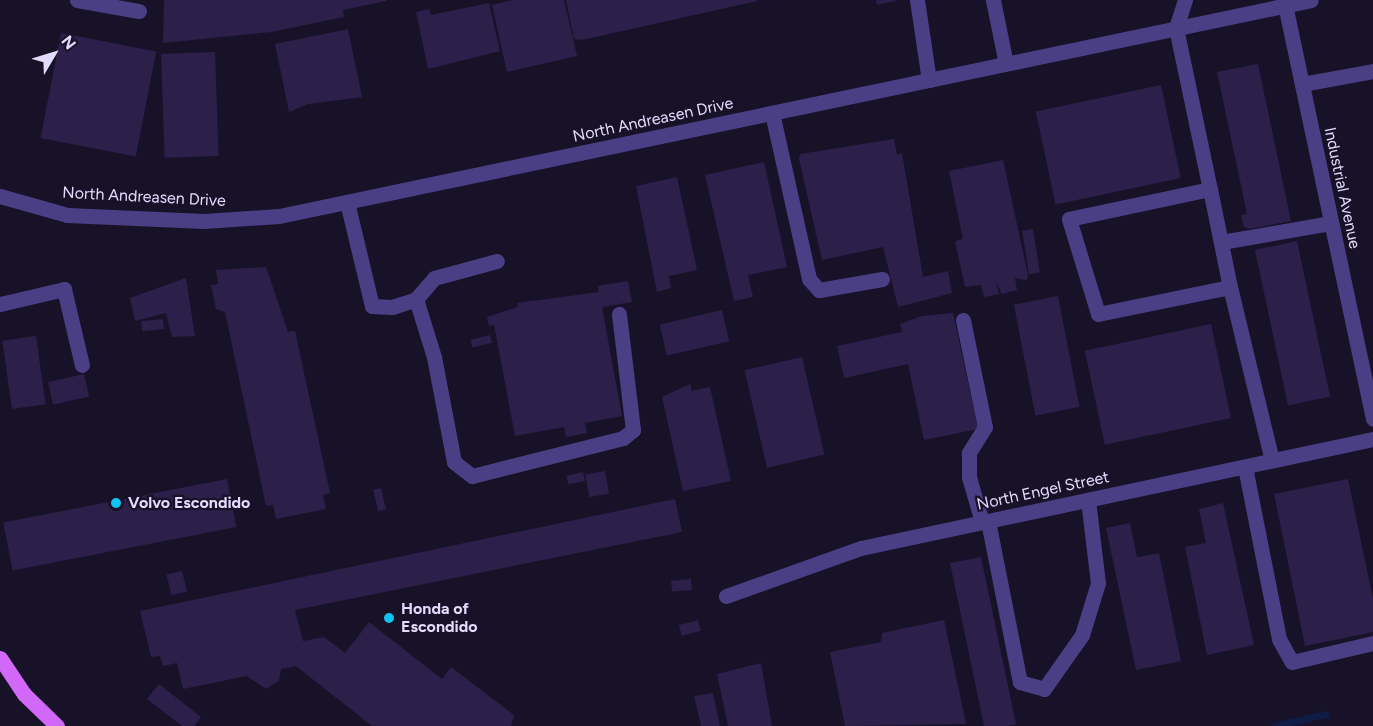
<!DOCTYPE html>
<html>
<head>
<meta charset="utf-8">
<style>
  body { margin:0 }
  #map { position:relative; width:1373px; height:726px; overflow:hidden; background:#181229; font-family:Figtree,sans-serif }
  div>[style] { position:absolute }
  .stream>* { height:7px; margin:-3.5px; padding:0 3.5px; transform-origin:3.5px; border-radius:3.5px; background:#0e1c46 }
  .building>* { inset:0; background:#2c1f49; transform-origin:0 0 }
  .minor>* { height:15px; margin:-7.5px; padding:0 7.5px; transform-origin:7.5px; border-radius:7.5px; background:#4a3f85 }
  .major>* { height:15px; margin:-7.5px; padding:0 7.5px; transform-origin:7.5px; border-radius:7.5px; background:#d268f8 }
  .dots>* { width:16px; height:16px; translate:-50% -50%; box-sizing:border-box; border:3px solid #181229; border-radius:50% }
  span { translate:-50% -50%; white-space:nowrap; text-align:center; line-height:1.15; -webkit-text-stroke:4.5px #181229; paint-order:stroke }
  .street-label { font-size:16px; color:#e3dbfd }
  .poi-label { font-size:16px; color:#e3dbfd; font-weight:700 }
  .left { translate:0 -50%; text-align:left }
  .north { position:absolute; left:24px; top:24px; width:60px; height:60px; -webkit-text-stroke:4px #181229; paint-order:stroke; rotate:52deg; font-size:16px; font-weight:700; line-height:24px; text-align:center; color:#e3dbfd }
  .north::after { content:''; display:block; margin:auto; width:21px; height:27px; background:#e3dbfd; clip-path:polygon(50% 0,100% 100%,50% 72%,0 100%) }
</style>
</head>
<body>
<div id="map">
  <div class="stream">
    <i style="left:1274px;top:726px;width:53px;rotate:-13deg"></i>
  </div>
  <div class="building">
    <i style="clip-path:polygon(164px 0,386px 0,386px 1px,343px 10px,344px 17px,271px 32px,163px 43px)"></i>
    <i style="clip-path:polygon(513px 0,564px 0,577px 56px,507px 72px,492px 5px)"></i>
    <i style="clip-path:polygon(566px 0,757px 0,757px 1px,582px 40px,574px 39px)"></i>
    <i style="clip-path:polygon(876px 0,895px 0,895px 1px,877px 5px)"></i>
    <i style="clip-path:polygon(489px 3px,500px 51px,428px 69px,416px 12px,429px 9px,431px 15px)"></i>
    <i style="clip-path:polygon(348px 29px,362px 97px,308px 104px,289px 112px,275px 44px)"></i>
    <i style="left:61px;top:33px;width:97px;height:107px;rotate:11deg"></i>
    <i style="left:215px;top:52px;width:104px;height:54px;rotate:88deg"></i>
    <i style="clip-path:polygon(1258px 64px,1291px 221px,1250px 229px,1244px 227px,1241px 215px,1247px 214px,1217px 72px)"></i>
    <i style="left:1161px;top:85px;width:95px;height:128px;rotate:78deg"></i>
    <i style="clip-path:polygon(894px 139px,897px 155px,902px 153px,923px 277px,948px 271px,952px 293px,898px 307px,883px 247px,822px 260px,799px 159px,800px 154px)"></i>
    <i style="clip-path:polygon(1003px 160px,1028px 275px,1027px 280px,1015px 278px,1017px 290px,1002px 294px,996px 282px,999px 294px,984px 297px,981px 285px,965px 287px,955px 241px,963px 239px,949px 171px)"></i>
    <i style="clip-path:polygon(764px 162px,787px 267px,748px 275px,753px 297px,734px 301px,705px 175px)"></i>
    <i style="clip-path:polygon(677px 177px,697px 270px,669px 276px,671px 288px,657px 292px,636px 186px)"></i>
    <i style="left:1033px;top:229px;width:44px;height:11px;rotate:81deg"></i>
    <i style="left:1297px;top:241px;width:159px;height:43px;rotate:78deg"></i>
    <i style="clip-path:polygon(266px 267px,288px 332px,295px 331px,330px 493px,323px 495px,326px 509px,276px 519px,273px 505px,266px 506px,225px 312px,216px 309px,211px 285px,218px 284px,216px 270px)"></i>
    <i style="clip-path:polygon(186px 278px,195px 336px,172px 337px,166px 313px,135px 321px,130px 298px)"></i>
    <i style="clip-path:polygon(628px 281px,632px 302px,602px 307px,622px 416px,585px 423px,587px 433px,566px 437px,564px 427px,515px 436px,494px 325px,489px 326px,487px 317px,518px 307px,517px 303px,599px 292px,598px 286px)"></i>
    <i style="left:1058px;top:296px;width:113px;height:45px;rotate:79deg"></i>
    <i style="left:722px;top:310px;width:32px;height:64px;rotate:77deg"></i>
    <i style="clip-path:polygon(953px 313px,978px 429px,924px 440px,908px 364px,844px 378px,837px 346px,902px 332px,900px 324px,922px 316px)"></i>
    <i style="left:163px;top:319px;width:10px;height:22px;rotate:84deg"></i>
    <i style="left:1211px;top:324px;width:96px;height:129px;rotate:78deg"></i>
    <i style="left:490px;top:335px;width:8px;height:20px;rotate:76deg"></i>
    <i style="left:36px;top:336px;width:69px;height:34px;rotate:82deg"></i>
    <i style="left:802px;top:357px;width:100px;height:59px;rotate:77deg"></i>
    <i style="left:84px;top:374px;width:23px;height:37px;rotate:77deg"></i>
    <i style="clip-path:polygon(690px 384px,692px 391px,710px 387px,731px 481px,683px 491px,662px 397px)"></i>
    <i style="left:605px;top:471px;width:23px;height:20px;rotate:80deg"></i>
    <i style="left:583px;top:472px;width:9px;height:17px;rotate:77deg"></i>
    <i style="left:227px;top:479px;width:49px;height:228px;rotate:79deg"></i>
    <i style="clip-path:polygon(1348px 479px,1373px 599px,1373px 632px,1305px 646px,1274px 494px)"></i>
    <i style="left:381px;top:488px;width:22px;height:8px;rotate:77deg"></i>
    <i style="clip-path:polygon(675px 499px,682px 532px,295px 610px,303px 641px,324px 637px,345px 653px,369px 622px,442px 679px,451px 667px,514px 715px,511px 726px,372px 726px,296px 666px,281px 669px,279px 681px,266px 689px,247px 676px,183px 689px,177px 663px,163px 666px,160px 656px,151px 657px,140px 611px)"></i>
    <i style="clip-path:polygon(1223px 503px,1254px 645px,1207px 655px,1185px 547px,1206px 543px,1199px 509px)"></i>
    <i style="clip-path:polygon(1130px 523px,1137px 557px,1159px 553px,1181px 661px,1136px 670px,1106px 528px)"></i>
    <i style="clip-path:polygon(981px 557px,1016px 724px,1007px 726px,984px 726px,950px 563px)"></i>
    <i style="left:182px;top:571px;width:21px;height:16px;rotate:76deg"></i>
    <i style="left:691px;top:579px;width:11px;height:20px;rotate:85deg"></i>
    <i style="left:698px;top:620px;width:11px;height:20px;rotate:75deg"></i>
    <i style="clip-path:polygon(944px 620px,966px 724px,845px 726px,830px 652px,881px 642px,882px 633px)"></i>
    <i style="clip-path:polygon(761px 663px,772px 726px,728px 726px,717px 674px)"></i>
    <i style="clip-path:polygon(159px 684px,201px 717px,194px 726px,182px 726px,147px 699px)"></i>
    <i style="clip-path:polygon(713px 693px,720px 726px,701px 726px,694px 696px)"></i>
  </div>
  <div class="minor">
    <i style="left:77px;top:0;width:63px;rotate:10.1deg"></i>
    <i style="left:917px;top:0;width:81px;rotate:81.5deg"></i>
    <i style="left:993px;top:0;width:65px;rotate:78.5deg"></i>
    <i style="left:1185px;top:0;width:29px;rotate:108deg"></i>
    <i style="left:1176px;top:28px;width:165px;rotate:78.1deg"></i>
    <i style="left:1210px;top:189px;width:144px;rotate:168deg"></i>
    <i style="left:1069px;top:219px;width:99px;rotate:73deg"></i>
    <i style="left:1098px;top:314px;width:135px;rotate:-11.6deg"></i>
    <i style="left:1230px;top:287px;width:178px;rotate:76.4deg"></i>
    <i style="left:1284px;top:0;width:428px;rotate:78deg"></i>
    <i style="left:1302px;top:84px;width:72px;rotate:-10.4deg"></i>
    <i style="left:772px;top:113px;width:170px;rotate:77.4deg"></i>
    <i style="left:809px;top:279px;width:15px;rotate:48deg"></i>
    <i style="left:819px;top:290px;width:64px;rotate:-9.9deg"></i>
    <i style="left:1210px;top:189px;width:100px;rotate:78.5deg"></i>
    <i style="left:0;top:196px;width:70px;rotate:15.8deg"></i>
    <i style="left:67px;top:215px;width:137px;rotate:2.5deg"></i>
    <i style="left:204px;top:221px;width:75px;rotate:-3.8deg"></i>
    <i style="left:279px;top:216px;width:1054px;rotate:-11.82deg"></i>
    <i style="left:347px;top:202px;width:107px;rotate:76.5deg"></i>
    <i style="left:372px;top:306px;width:20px;rotate:3deg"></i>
    <i style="left:392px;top:307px;width:25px;rotate:-18deg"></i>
    <i style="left:416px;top:299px;width:28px;rotate:-49deg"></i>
    <i style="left:434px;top:278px;width:65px;rotate:-15.1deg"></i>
    <i style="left:1221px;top:242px;width:112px;rotate:-9.8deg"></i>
    <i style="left:416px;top:299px;width:61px;rotate:72.8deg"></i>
    <i style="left:434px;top:357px;width:107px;rotate:79.2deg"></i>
    <i style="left:454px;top:462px;width:23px;rotate:38deg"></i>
    <i style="left:472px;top:476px;width:156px;rotate:-14.1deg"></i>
    <i style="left:623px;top:438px;width:13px;rotate:-39deg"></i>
    <i style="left:633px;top:430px;width:117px;rotate:-96.9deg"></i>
    <i style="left:0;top:304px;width:66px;rotate:-13.2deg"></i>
    <i style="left:64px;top:289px;width:78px;rotate:76.7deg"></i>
    <i style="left:963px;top:320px;width:109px;rotate:78.4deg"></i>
    <i style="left:985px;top:427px;width:31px;rotate:122deg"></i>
    <i style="left:969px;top:453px;width:24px;rotate:90deg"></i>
    <i style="left:969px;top:477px;width:47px;rotate:73.9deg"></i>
    <i style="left:1245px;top:467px;width:175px;rotate:78.8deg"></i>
    <i style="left:1279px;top:639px;width:26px;rotate:61deg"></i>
    <i style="left:1292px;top:662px;width:83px;rotate:-13.2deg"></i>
    <i style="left:988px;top:521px;width:164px;rotate:78.8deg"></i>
    <i style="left:1020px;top:682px;width:25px;rotate:16deg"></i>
    <i style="left:1044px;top:689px;width:66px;rotate:-54.9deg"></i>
    <i style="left:1082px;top:635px;width:54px;rotate:-72.9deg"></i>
    <i style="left:1098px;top:583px;width:84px;rotate:-96.9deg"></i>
    <i style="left:726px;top:596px;width:143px;rotate:-19.6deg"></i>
    <i style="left:861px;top:548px;width:523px;rotate:-12.02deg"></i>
  </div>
  <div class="major">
    <i style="left:0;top:658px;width:43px;rotate:56.3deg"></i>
    <i style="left:24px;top:694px;width:46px;rotate:44.1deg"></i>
  </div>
  <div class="dots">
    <i style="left:116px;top:503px;background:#11c3f3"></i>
    <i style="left:389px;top:618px;background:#11c3f3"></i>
  </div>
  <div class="street-label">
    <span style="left:653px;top:120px;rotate:-12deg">North Andreasen Drive</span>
    <span style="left:1342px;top:188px;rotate:78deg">Industrial Avenue</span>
    <span style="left:144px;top:197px;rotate:3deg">North Andreasen Drive</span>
    <span style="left:1043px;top:491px;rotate:-12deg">North Engel Street</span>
  </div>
  <div class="poi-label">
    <span class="left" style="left:128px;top:503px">Volvo Escondido</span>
    <span class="left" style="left:401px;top:618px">Honda of<br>Escondido</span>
  </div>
  <div class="north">N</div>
</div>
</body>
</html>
